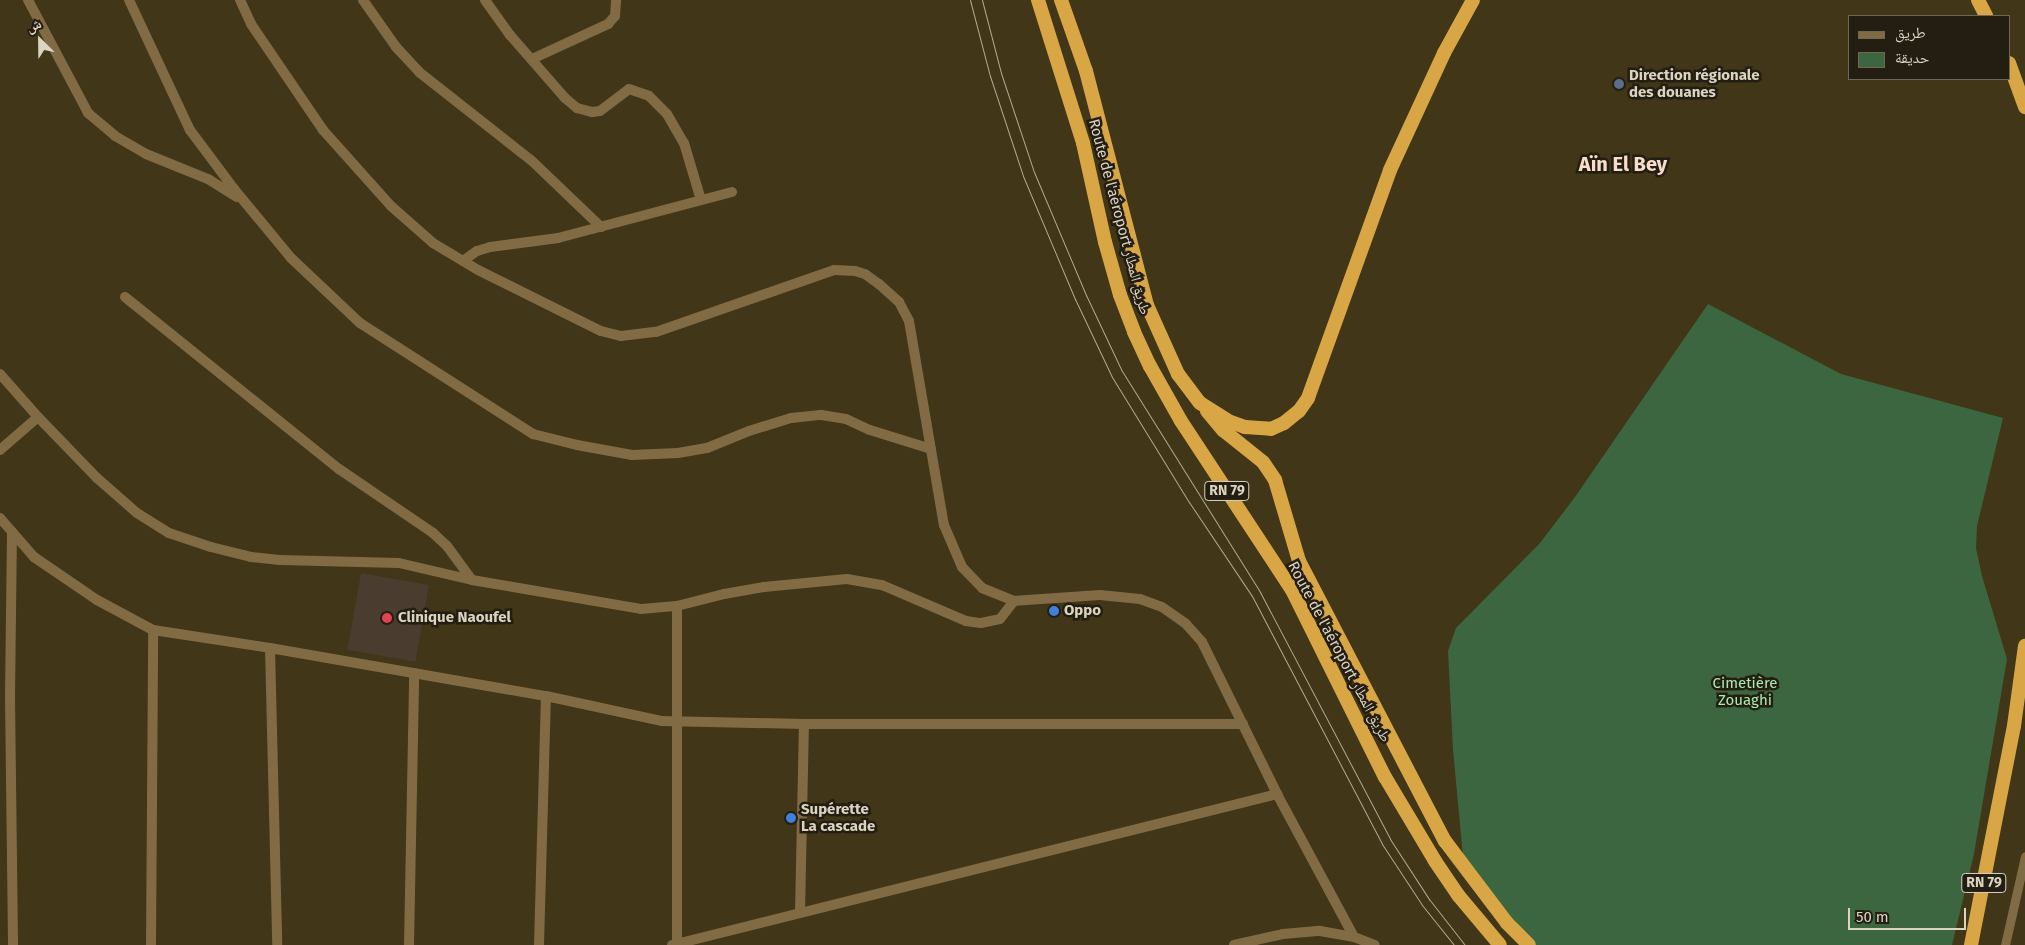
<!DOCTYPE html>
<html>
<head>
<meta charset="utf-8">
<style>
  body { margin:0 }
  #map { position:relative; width:2025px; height:945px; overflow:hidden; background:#413617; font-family:"Fira Sans","Noto Naskh Arabic",sans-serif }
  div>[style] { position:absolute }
  .medical>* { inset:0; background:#4a3c2e; transform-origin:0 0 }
  .green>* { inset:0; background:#3b663f }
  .service>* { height:9px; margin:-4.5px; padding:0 4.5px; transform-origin:4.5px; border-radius:4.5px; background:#816b44 }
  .minor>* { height:10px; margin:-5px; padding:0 5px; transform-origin:5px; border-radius:5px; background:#816b44 }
  .tertiary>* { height:10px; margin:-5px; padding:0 5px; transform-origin:5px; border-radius:5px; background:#816b44 }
  .trunk>* { height:14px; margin:-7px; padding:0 7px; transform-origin:7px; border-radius:7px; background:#d8a644 }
  .tram>* { height:1px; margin:-0.5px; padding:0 0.5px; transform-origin:0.5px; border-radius:0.5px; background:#b1a994 }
  .dots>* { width:14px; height:14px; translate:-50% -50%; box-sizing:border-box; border:2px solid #231e11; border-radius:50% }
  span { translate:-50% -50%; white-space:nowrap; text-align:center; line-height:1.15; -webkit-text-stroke:5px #231e11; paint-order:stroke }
  .shield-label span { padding:1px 4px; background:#231e11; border:1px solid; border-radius:4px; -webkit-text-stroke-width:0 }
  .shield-label { font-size:14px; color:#dbd4c3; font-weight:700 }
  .poi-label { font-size:15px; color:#dbd4c3; font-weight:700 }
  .left { translate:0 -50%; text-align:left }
  .street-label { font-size:15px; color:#dbd4c3 }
  .park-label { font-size:15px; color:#a8ebad }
  .district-label { font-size:20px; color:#f8ddca; font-weight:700 }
  .legend { position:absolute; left:1848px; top:15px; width:162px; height:65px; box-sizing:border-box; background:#231e11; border:1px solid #6d6758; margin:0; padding:6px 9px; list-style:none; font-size:15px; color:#dbd4c3 }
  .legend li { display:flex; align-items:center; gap:10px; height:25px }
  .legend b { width:25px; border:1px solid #6d6758 }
  .north { position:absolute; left:15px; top:15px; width:50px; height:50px; -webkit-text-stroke:4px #231e11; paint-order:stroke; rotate:337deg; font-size:14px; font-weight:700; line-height:20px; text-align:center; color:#dbd4c3 }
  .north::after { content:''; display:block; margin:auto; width:18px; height:22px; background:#dbd4c3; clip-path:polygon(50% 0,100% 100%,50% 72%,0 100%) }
  .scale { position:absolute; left:1848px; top:908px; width:118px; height:22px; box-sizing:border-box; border:2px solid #dbd4c3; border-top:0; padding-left:6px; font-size:15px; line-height:18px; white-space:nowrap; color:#dbd4c3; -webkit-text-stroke:4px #231e11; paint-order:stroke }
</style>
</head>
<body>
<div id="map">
  <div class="medical">
    <i style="left:361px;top:573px;width:69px;height:78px;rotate:10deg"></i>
  </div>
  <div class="green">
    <i style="clip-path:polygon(1708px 304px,1841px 374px,2003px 418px,1977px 526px,1976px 548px,1982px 576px,2007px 659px,1974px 854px,1952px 945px,1527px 945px,1464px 867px,1453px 750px,1448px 651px,1456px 628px,1540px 543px,1575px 497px)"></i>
  </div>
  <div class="service">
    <i style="left:2005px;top:945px;width:91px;rotate:-77.3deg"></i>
  </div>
  <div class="minor">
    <i style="left:28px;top:0;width:128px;rotate:62deg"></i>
    <i style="left:88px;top:113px;width:35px;rotate:40deg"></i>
    <i style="left:115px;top:136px;width:36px;rotate:30deg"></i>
    <i style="left:146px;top:154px;width:67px;rotate:22deg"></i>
    <i style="left:208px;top:179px;width:34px;rotate:32deg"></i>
    <i style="left:129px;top:0;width:144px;rotate:64.9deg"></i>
    <i style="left:190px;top:130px;width:74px;rotate:53.3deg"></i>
    <i style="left:234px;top:189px;width:89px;rotate:50.4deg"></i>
    <i style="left:291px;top:258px;width:95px;rotate:43.3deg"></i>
    <i style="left:360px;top:323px;width:206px;rotate:32.7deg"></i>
    <i style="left:533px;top:434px;width:45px;rotate:14deg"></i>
    <i style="left:577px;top:445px;width:56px;rotate:10.3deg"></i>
    <i style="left:632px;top:455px;width:46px;rotate:-2.5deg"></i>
    <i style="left:678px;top:453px;width:29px;rotate:-10deg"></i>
    <i style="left:707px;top:448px;width:45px;rotate:-22deg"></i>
    <i style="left:749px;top:431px;width:44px;rotate:-17.2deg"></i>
    <i style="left:791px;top:418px;width:30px;rotate:-6deg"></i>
    <i style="left:821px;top:415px;width:25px;rotate:9deg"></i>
    <i style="left:846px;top:419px;width:26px;rotate:25deg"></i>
    <i style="left:870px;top:430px;width:64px;rotate:17.3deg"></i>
    <i style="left:240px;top:0;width:26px;rotate:65deg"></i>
    <i style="left:251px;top:24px;width:128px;rotate:55.8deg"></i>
    <i style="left:323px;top:130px;width:102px;rotate:48.2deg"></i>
    <i style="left:391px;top:206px;width:56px;rotate:41.4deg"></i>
    <i style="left:433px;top:243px;width:52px;rotate:31deg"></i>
    <i style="left:478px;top:270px;width:137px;rotate:26.4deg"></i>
    <i style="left:601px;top:331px;width:21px;rotate:14deg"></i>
    <i style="left:621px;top:336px;width:35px;rotate:-7deg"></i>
    <i style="left:656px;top:332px;width:188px;rotate:-19.2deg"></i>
    <i style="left:834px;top:270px;width:21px;rotate:3deg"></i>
    <i style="left:855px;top:271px;width:10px;rotate:17deg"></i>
    <i style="left:865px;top:274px;width:17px;rotate:36deg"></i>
    <i style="left:879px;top:284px;width:27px;rotate:42deg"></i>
    <i style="left:899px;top:302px;width:21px;rotate:62deg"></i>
    <i style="left:909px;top:321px;width:207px;rotate:80.3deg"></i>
    <i style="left:944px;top:525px;width:46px;rotate:66.8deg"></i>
    <i style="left:962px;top:567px;width:29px;rotate:46deg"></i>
    <i style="left:982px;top:588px;width:35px;rotate:22deg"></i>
    <i style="left:1014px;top:601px;width:86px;rotate:-4deg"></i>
    <i style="left:1100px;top:595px;width:40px;rotate:5.7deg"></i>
    <i style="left:1140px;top:599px;width:23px;rotate:20deg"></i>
    <i style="left:1162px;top:607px;width:29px;rotate:35deg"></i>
    <i style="left:1186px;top:624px;width:24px;rotate:48deg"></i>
    <i style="left:1202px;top:642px;width:169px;rotate:63.7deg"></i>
    <i style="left:1277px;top:794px;width:162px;rotate:61.7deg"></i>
    <i style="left:363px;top:0;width:57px;rotate:54.9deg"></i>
    <i style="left:396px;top:47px;width:34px;rotate:47deg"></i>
    <i style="left:419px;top:72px;width:142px;rotate:38.2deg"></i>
    <i style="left:531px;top:160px;width:97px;rotate:43.7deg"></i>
    <i style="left:485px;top:0;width:43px;rotate:54.5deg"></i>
    <i style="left:510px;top:35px;width:84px;rotate:48.9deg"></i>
    <i style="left:565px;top:98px;width:16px;rotate:40deg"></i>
    <i style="left:577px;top:108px;width:16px;rotate:15deg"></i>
    <i style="left:592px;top:112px;width:8px;rotate:-7deg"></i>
    <i style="left:600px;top:111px;width:36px;rotate:-37deg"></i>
    <i style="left:629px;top:89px;width:21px;rotate:19deg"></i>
    <i style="left:649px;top:96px;width:25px;rotate:45deg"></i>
    <i style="left:667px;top:114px;width:34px;rotate:60deg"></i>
    <i style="left:684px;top:143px;width:59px;rotate:73.4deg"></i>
    <i style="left:532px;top:59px;width:84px;rotate:-24.7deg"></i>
    <i style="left:608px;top:24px;width:11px;rotate:-49deg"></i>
    <i style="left:615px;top:16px;width:16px;rotate:-86deg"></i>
    <i style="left:463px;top:261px;width:17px;rotate:-36deg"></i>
    <i style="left:477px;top:251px;width:14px;rotate:-17deg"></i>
    <i style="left:490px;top:247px;width:69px;rotate:-7.5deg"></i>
    <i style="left:558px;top:238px;width:180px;rotate:-14.8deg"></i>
    <i style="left:125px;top:297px;width:275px;rotate:38.8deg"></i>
    <i style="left:339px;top:469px;width:114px;rotate:34.2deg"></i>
    <i style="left:433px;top:533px;width:19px;rotate:43deg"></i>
    <i style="left:447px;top:546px;width:42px;rotate:53.7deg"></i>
    <i style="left:0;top:374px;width:57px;rotate:48.5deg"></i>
    <i style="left:38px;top:417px;width:85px;rotate:46deg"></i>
    <i style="left:97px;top:478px;width:53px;rotate:41.2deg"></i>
    <i style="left:137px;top:513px;width:38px;rotate:32deg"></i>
    <i style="left:169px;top:533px;width:44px;rotate:18.4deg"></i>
    <i style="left:211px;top:547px;width:41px;rotate:14deg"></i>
    <i style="left:251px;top:557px;width:29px;rotate:6deg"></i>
    <i style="left:280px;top:560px;width:119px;rotate:1.4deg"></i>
    <i style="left:399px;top:563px;width:75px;rotate:13.1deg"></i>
    <i style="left:472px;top:580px;width:171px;rotate:9.7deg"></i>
    <i style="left:641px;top:609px;width:36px;rotate:-5deg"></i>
    <i style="left:677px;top:606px;width:49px;rotate:-14.3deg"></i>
    <i style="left:724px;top:594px;width:41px;rotate:-9.9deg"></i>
    <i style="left:764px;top:587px;width:83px;rotate:-5.5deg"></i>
    <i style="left:847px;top:579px;width:36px;rotate:10deg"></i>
    <i style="left:882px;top:585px;width:91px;rotate:23.2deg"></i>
    <i style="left:966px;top:621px;width:15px;rotate:8deg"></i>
    <i style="left:981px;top:623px;width:19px;rotate:-12deg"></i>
    <i style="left:1000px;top:619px;width:23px;rotate:-52deg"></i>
    <i style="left:0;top:450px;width:50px;rotate:-41deg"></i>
    <i style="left:0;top:518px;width:52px;rotate:48.9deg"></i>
    <i style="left:34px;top:557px;width:76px;rotate:34.3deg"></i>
    <i style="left:97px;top:600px;width:64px;rotate:28.2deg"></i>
    <i style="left:153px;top:630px;width:118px;rotate:8.7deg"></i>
    <i style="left:270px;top:648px;width:280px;rotate:9.9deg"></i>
    <i style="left:546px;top:696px;width:119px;rotate:12.2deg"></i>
    <i style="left:662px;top:721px;width:142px;rotate:1.2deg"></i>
    <i style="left:804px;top:724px;width:439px"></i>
    <i style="left:12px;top:532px;width:165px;rotate:90.7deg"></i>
    <i style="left:10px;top:697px;width:248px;rotate:89.3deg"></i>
    <i style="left:270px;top:648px;width:297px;rotate:88.6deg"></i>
    <i style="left:800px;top:913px;width:189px;rotate:-88.8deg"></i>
    <i style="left:151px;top:945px;width:315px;rotate:-89.6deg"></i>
    <i style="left:409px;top:945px;width:272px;rotate:-88.9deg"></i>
    <i style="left:539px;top:945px;width:249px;rotate:-88.4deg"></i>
    <i style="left:672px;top:945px;width:624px;rotate:-14.01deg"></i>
    <i style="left:677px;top:945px;width:339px;rotate:-90deg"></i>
  </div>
  <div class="tertiary">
    <i style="left:1234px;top:945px;width:50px;rotate:-12.7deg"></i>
    <i style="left:1283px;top:934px;width:37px;rotate:-5deg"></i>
    <i style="left:1320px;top:931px;width:35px;rotate:10deg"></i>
    <i style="left:1354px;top:937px;width:22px;rotate:21deg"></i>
  </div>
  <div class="trunk">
    <i style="left:1038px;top:0;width:150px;rotate:72.5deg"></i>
    <i style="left:1083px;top:143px;width:101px;rotate:77.5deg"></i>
    <i style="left:1105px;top:242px;width:55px;rotate:74.2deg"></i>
    <i style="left:1120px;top:295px;width:40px;rotate:69deg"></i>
    <i style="left:1134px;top:332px;width:38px;rotate:65deg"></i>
    <i style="left:1150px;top:366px;width:63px;rotate:60.6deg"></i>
    <i style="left:1181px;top:421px;width:202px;rotate:56.7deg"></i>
    <i style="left:1292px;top:590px;width:209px;rotate:63.6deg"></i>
    <i style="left:1385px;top:777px;width:98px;rotate:59.2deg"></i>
    <i style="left:1435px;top:861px;width:41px;rotate:55.9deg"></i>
    <i style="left:1458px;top:895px;width:65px;rotate:50deg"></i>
    <i style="left:1061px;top:0;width:75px;rotate:70.6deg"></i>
    <i style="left:1086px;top:71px;width:242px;rotate:75.4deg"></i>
    <i style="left:1147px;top:305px;width:76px;rotate:65.8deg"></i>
    <i style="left:1178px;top:374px;width:36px;rotate:53deg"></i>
    <i style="left:1200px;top:403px;width:36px;rotate:32deg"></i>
    <i style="left:1231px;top:422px;width:15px;rotate:20deg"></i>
    <i style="left:1245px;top:427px;width:26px;rotate:4deg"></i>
    <i style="left:1271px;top:429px;width:14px;rotate:-25deg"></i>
    <i style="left:1284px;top:423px;width:19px;rotate:-39deg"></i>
    <i style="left:1299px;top:411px;width:16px;rotate:-55deg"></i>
    <i style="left:1308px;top:398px;width:242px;rotate:-70.2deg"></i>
    <i style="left:1390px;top:170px;width:129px;rotate:-65.2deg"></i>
    <i style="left:1444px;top:53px;width:60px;rotate:-61.3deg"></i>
    <i style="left:1978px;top:0;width:18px;rotate:63deg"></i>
    <i style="left:2009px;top:63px;width:47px;rotate:70deg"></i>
    <i style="left:1207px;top:411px;width:25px;rotate:50deg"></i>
    <i style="left:1223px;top:430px;width:51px;rotate:38.7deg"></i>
    <i style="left:1263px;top:462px;width:22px;rotate:56deg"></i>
    <i style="left:1275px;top:480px;width:84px;rotate:73.5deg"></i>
    <i style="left:1299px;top:561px;width:316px;rotate:62.5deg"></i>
    <i style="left:1445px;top:841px;width:103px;rotate:52.9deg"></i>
    <i style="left:1507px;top:923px;width:31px;rotate:45deg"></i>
    <i style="left:1971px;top:945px;width:223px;rotate:-78.9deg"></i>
    <i style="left:2014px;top:726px;width:81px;rotate:-82.2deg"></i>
  </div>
  <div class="tram">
    <i style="left:970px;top:0;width:79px;rotate:75.3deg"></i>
    <i style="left:990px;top:76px;width:105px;rotate:71.7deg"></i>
    <i style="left:1023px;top:176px;width:134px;rotate:67.1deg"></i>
    <i style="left:1075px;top:299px;width:86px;rotate:64.6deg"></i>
    <i style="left:1112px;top:377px;width:147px;rotate:58.4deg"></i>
    <i style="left:1189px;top:502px;width:113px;rotate:56.2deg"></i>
    <i style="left:1252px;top:596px;width:280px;rotate:62.3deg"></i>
    <i style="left:1382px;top:844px;width:73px;rotate:56.7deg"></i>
    <i style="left:1422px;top:905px;width:51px;rotate:51.3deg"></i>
    <i style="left:982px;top:0;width:75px;rotate:75.4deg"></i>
    <i style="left:1001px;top:73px;width:104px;rotate:71.6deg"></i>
    <i style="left:1034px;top:172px;width:134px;rotate:67.1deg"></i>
    <i style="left:1086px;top:295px;width:84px;rotate:64.7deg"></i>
    <i style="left:1122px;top:371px;width:261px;rotate:58deg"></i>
    <i style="left:1260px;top:592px;width:279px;rotate:62.2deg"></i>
    <i style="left:1390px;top:839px;width:72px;rotate:57deg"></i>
    <i style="left:1429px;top:899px;width:58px;rotate:52deg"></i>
  </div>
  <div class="dots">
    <i style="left:1619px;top:84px;background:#5c6f8a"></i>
    <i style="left:1054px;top:611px;background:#3f7fe0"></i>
    <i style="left:387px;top:618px;background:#e0444e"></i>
    <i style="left:791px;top:818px;background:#3f7fe0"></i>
  </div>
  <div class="shield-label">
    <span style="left:1227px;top:491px">RN 79</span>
    <span style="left:1984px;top:883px">RN 79</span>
  </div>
  <div class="poi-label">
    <span class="left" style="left:1629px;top:84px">Direction régionale<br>des douanes</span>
    <span class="left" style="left:1064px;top:611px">Oppo</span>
    <span class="left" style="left:398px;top:618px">Clinique Naoufel</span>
    <span class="left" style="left:801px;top:818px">Supérette<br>La cascade</span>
  </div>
  <div class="street-label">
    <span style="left:1119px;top:217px;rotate:75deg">Route de l'aéroport طريق المطار</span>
    <span style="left:1339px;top:652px;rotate:62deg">Route de l'aéroport طريق المطار</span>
  </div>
  <div class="park-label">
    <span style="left:1745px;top:692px">Cimetière<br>Zouaghi</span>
  </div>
  <div class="district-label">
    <span style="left:1623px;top:164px">Aïn El Bey</span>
  </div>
  <ul class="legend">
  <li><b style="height:6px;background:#816b44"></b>طريق</li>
  <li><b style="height:14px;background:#3b663f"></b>حديقة</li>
  </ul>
  <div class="north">ش</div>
  <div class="scale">50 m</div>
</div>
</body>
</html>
